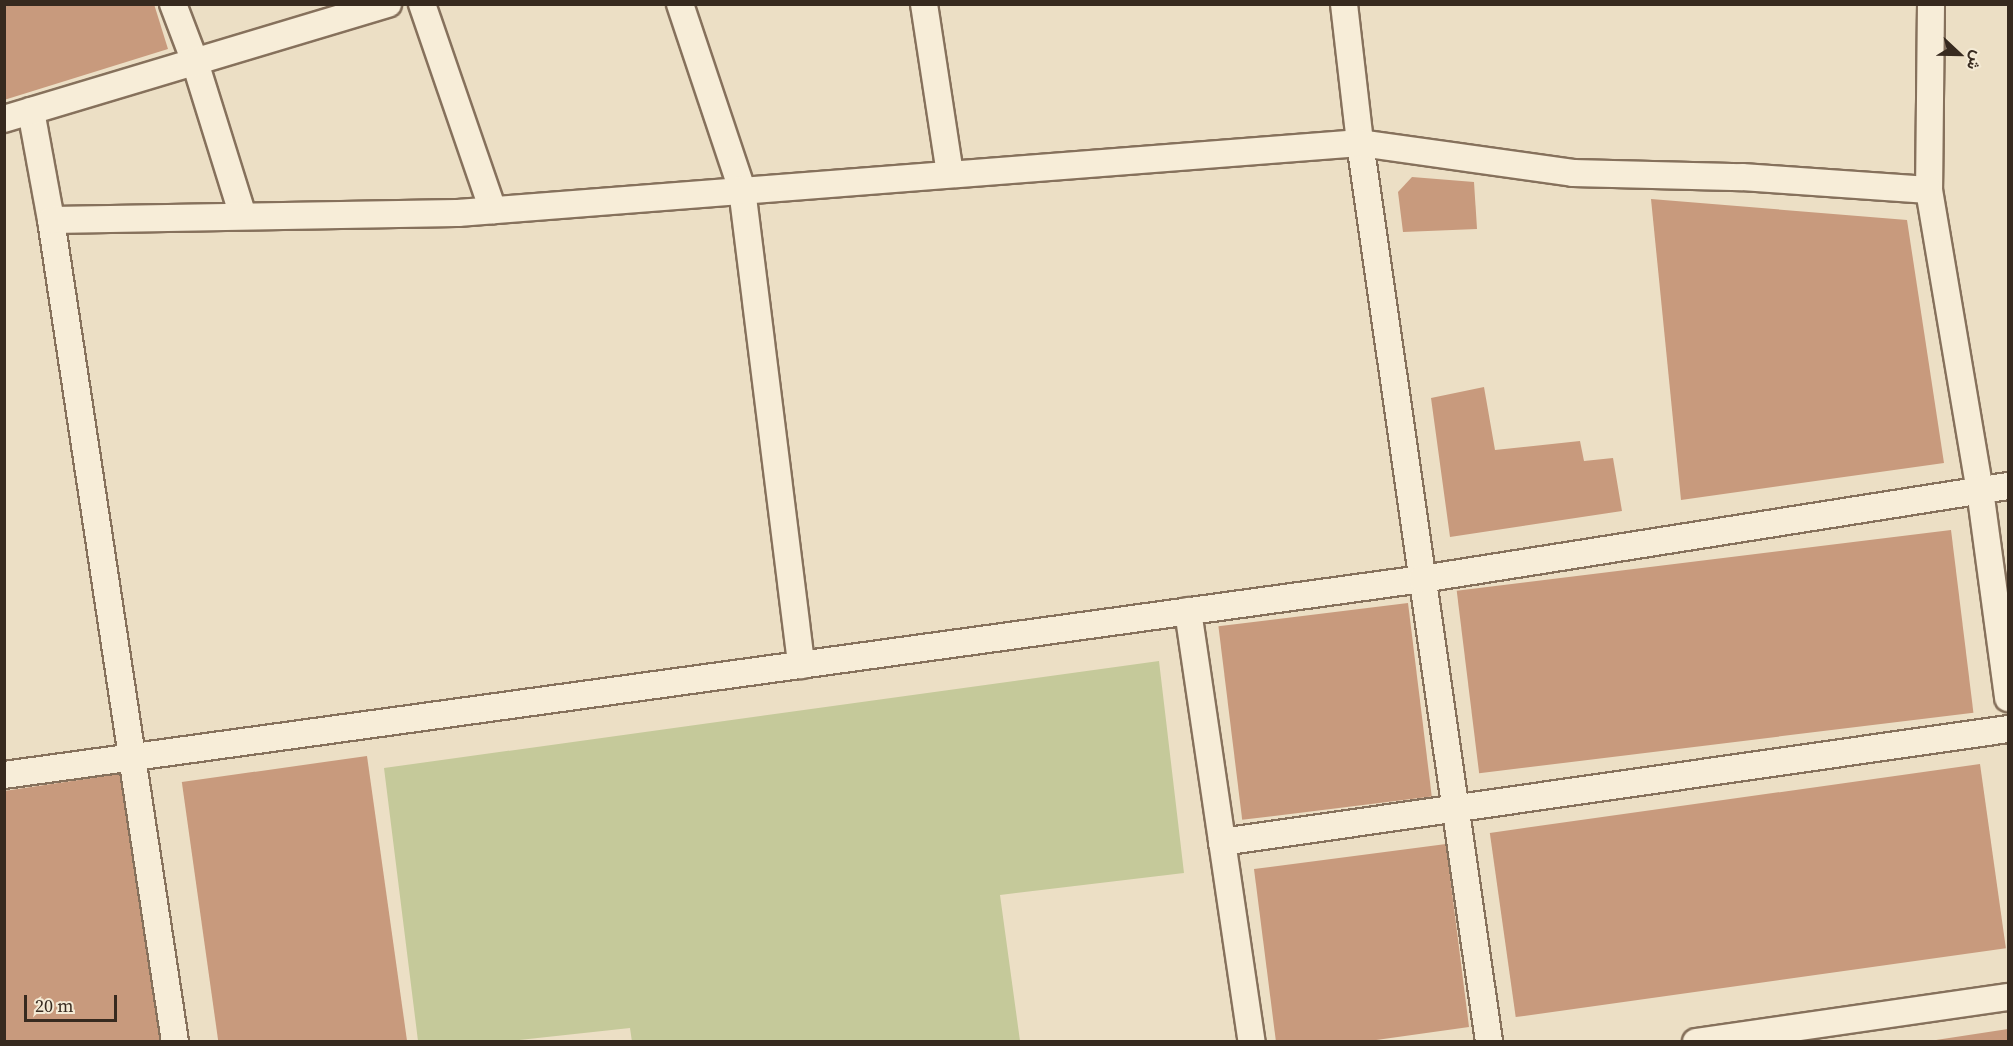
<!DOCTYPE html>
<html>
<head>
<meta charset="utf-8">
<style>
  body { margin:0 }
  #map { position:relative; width:2013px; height:1046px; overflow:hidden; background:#ecdfc5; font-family:"Source Serif 4",Vazirmatn,serif }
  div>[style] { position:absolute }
  .green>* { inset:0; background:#c5c99a }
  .building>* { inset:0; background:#c89a7d; transform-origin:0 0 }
  .roads { filter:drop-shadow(2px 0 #86715c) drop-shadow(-2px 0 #86715c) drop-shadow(0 2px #86715c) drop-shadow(0 -2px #86715c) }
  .minor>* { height:26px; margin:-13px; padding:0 13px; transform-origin:13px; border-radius:13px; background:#f7edd8 }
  span { translate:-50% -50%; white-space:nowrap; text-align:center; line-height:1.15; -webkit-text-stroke:4.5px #f4ead5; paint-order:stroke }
  .frame { position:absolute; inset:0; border:6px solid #372a1f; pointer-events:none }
  .north { position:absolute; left:1929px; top:24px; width:60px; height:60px; -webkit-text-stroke:4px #f4ead5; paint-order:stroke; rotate:112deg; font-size:16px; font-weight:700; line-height:24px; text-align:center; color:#372a1f }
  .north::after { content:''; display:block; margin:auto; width:21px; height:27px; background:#372a1f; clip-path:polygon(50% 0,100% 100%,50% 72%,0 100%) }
  .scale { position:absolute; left:24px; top:995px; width:93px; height:27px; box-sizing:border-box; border:3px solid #372a1f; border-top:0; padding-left:8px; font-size:18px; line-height:21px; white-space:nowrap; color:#372a1f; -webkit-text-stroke:4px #f4ead5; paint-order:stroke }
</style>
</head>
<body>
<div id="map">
  <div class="green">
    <i style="clip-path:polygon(1159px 661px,1184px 873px,1000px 895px,1020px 1041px,632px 1042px,630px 1028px,510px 1041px,418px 1041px,384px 768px)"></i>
  </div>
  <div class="building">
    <i style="clip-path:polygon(4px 4px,154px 4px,168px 49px,4px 100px)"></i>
    <i style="clip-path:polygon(1412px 177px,1474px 182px,1477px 229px,1403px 232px,1398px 192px)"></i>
    <i style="clip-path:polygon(1651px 199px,1907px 220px,1944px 463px,1681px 500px)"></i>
    <i style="clip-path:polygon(1484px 387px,1495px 450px,1580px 441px,1584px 461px,1613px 458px,1622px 511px,1450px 537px,1431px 398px)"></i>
    <i style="left:1951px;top:530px;width:184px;height:498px;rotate:83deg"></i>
    <i style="left:1408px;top:603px;width:195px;height:191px;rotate:83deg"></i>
    <i style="left:367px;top:756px;width:289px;height:187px;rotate:82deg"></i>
    <i style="left:1980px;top:764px;width:186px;height:495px;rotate:82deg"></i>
    <i style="clip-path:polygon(126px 773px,165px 1042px,4px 1042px,4px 791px)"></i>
    <i style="clip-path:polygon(1446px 844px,1469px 1027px,1362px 1042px,1276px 1042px,1254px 869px)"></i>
    <i style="clip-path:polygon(2008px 1029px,2008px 1042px,1936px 1042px,1936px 1040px)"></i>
  </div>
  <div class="roads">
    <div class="minor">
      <i style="left:173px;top:4px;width:62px;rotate:69.2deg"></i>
      <i style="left:195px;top:62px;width:161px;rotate:72.7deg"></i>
      <i style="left:422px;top:4px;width:218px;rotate:71deg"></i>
      <i style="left:680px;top:4px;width:195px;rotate:71.5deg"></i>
      <i style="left:742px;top:189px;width:480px;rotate:82.9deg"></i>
      <i style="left:924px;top:4px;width:171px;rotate:81.3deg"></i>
      <i style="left:1344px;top:4px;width:140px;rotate:83.4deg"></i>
      <i style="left:1360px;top:143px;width:908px;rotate:81.83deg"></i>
      <i style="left:1931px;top:4px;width:186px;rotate:90.6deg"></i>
      <i style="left:1929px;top:190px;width:304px;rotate:80.4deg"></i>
      <i style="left:1980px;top:490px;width:210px;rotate:82.3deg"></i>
      <i style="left:31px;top:111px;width:111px;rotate:79.6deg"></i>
      <i style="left:51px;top:220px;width:831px;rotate:81.42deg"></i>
      <i style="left:4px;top:119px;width:401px;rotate:-16.7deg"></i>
      <i style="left:51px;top:220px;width:407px;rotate:-1deg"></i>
      <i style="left:458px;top:213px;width:905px;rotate:-4.44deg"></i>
      <i style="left:1360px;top:143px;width:215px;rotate:8deg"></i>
      <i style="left:1573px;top:173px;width:169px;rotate:1.4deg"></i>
      <i style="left:1742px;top:177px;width:187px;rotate:4deg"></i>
      <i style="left:1188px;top:611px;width:436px;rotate:81.6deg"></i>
      <i style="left:4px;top:775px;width:1431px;rotate:-7.87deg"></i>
      <i style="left:1422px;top:579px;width:593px;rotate:-9.02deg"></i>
      <i style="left:1222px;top:842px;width:794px;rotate:-8.18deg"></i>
      <i style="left:1696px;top:1042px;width:315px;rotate:-8.2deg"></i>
    </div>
  </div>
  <div class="frame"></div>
  <div class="north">ش</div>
  <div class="scale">20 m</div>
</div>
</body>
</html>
